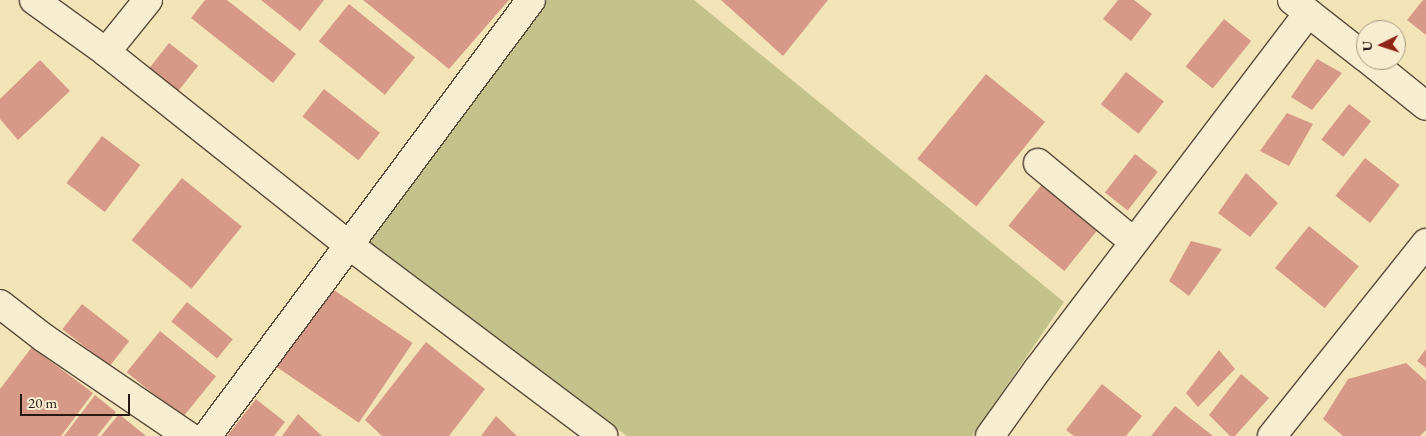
<!DOCTYPE html>
<html>
<head>
<meta charset="utf-8">
<style>
  body { margin:0 }
  #map { position:relative; width:1426px; height:436px; overflow:hidden; background:#f3e4b7; font-family:"EB Garamond",serif }
  div>[style] { position:absolute }
  .green>* { inset:0; background:#c2c28a }
  .building>* { inset:0; background:#d69987; transform-origin:0 0 }
  .roads { filter:drop-shadow(1px 0 #5a4c3d) drop-shadow(-1px 0 #5a4c3d) drop-shadow(0 1px #5a4c3d) drop-shadow(0 -1px #5a4c3d) }
  .minor>* { height:28px; margin:-14px; padding:0 14px; transform-origin:14px; border-radius:14px; background:#f7edd0 }
  span { translate:-50% -50%; white-space:nowrap; text-align:center; line-height:1.15; -webkit-text-stroke:4px #f7edd0; paint-order:stroke }
  .north { position:absolute; left:1356px; top:20px; width:50px; height:50px; box-sizing:border-box; background:#f7edd0; border:1px solid #a49985; border-radius:50%; rotate:266deg; font-size:14px; font-weight:700; line-height:20px; text-align:center; color:#271a14 }
  .north::after { content:''; display:block; margin:auto; width:18px; height:22px; background:#8f2418; clip-path:polygon(50% 0,100% 100%,50% 72%,0 100%) }
  .scale { position:absolute; left:20px; top:394px; width:110px; height:22px; box-sizing:border-box; border:2px solid #271a14; border-top:0; padding-left:6px; font-size:15px; line-height:18px; white-space:nowrap; color:#271a14; -webkit-text-stroke:4px #f7edd0; paint-order:stroke }
</style>
</head>
<body>
<div id="map">
  <div class="green">
    <i style="clip-path:polygon(547px 0,694px 0,1064px 302px,972px 436px,627px 436px,363px 242px)"></i>
  </div>
  <div class="building">
    <i style="clip-path:polygon(205px 0,227px 0,296px 54px,273px 83px,191px 18px)"></i>
    <i style="clip-path:polygon(261px 0,324px 0,300px 31px)"></i>
    <i style="clip-path:polygon(363px 0,509px 0,449px 69px)"></i>
    <i style="clip-path:polygon(721px 0,828px 0,783px 56px)"></i>
    <i style="clip-path:polygon(1118px 0,1134px 0,1152px 14px,1131px 41px,1103px 19px)"></i>
    <i style="clip-path:polygon(1423px 0,1426px 0,1426px 35px,1407px 20px)"></i>
    <i style="left:349px;top:4px;width:85px;height:48px;rotate:39deg"></i>
    <i style="left:1224px;top:19px;width:35px;height:61px;rotate:39deg"></i>
    <i style="left:169px;top:43px;width:37px;height:34px;rotate:38deg"></i>
    <i style="clip-path:polygon(1317px 59px,1342px 73px,1312px 110px,1291px 97px)"></i>
    <i style="clip-path:polygon(40px 60px,70px 91px,18px 140px,0 119px,0 99px)"></i>
    <i style="left:1126px;top:72px;width:48px;height:41px;rotate:38deg"></i>
    <i style="left:986px;top:74px;width:76px;height:109px;rotate:39deg"></i>
    <i style="left:324px;top:89px;width:71px;height:35px;rotate:38deg"></i>
    <i style="left:1349px;top:104px;width:28px;height:45px;rotate:38deg"></i>
    <i style="clip-path:polygon(1287px 113px,1313px 124px,1289px 166px,1260px 151px)"></i>
    <i style="left:102px;top:136px;width:48px;height:59px;rotate:37deg"></i>
    <i style="left:1135px;top:154px;width:29px;height:49px;rotate:38deg"></i>
    <i style="left:1365px;top:158px;width:44px;height:48px;rotate:38deg"></i>
    <i style="clip-path:polygon(1246px 173px,1278px 203px,1250px 237px,1218px 213px)"></i>
    <i style="left:182px;top:178px;width:77px;height:80px;rotate:39deg"></i>
    <i style="left:1043px;top:183px;width:72px;height:55px;rotate:39deg"></i>
    <i style="left:1309px;top:226px;width:64px;height:54px;rotate:39deg"></i>
    <i style="clip-path:polygon(1191px 241px,1222px 249px,1189px 296px,1169px 281px)"></i>
    <i style="left:328px;top:286px;width:102px;height:96px;rotate:34deg"></i>
    <i style="left:187px;top:302px;width:59px;height:25px;rotate:39deg"></i>
    <i style="left:82px;top:304px;width:60px;height:32px;rotate:38deg"></i>
    <i style="left:160px;top:331px;width:72px;height:53px;rotate:39deg"></i>
    <i style="clip-path:polygon(426px 342px,485px 389px,449px 436px,382px 436px,365px 420px)"></i>
    <i style="clip-path:polygon(32px 347px,93px 393px,61px 436px,0 436px,0 389px)"></i>
    <i style="clip-path:polygon(1426px 349px,1426px 368px,1417px 361px)"></i>
    <i style="clip-path:polygon(1219px 350px,1235px 369px,1198px 407px,1186px 393px)"></i>
    <i style="clip-path:polygon(1406px 363px,1426px 381px,1426px 430px,1420px 436px,1343px 436px,1323px 419px,1348px 379px)"></i>
    <i style="clip-path:polygon(1241px 374px,1269px 398px,1235px 436px,1230px 436px,1209px 415px)"></i>
    <i style="clip-path:polygon(1102px 384px,1142px 416px,1126px 436px,1074px 436px,1066px 430px)"></i>
    <i style="clip-path:polygon(95px 395px,116px 412px,97px 436px,64px 436px)"></i>
    <i style="clip-path:polygon(256px 399px,285px 422px,274px 436px,227px 436px)"></i>
    <i style="clip-path:polygon(1175px 406px,1213px 436px,1151px 436px)"></i>
    <i style="clip-path:polygon(119px 414px,146px 436px,101px 436px)"></i>
    <i style="clip-path:polygon(298px 414px,322px 436px,282px 436px)"></i>
    <i style="clip-path:polygon(496px 416px,517px 436px,481px 436px)"></i>
  </div>
  <div class="roads">
    <div class="minor">
      <i style="left:34px;top:0;width:89px;rotate:35.8deg"></i>
      <i style="left:106px;top:52px;width:310px;rotate:38.5deg"></i>
      <i style="left:349px;top:245px;width:318px;rotate:36.9deg"></i>
      <i style="left:1292px;top:0;width:94px;rotate:38.1deg"></i>
      <i style="left:106px;top:52px;width:67px;rotate:-51.1deg"></i>
      <i style="left:1369px;top:60px;width:73px;rotate:38.9deg"></i>
      <i style="left:1038px;top:163px;width:124px;rotate:39.5deg"></i>
      <i style="left:0;top:304px;width:56px;rotate:37.7deg"></i>
      <i style="left:44px;top:338px;width:174px;rotate:34.2deg"></i>
      <i style="left:207px;top:436px;width:543px;rotate:-53.38deg"></i>
      <i style="left:990px;top:436px;width:82px;rotate:-54.4deg"></i>
      <i style="left:1038px;top:369px;width:447px;rotate:-52.8deg"></i>
      <i style="left:1272px;top:436px;width:247px;rotate:-51.4deg"></i>
    </div>
  </div>
  <div class="north">U</div>
  <div class="scale">20 m</div>
</div>
</body>
</html>
